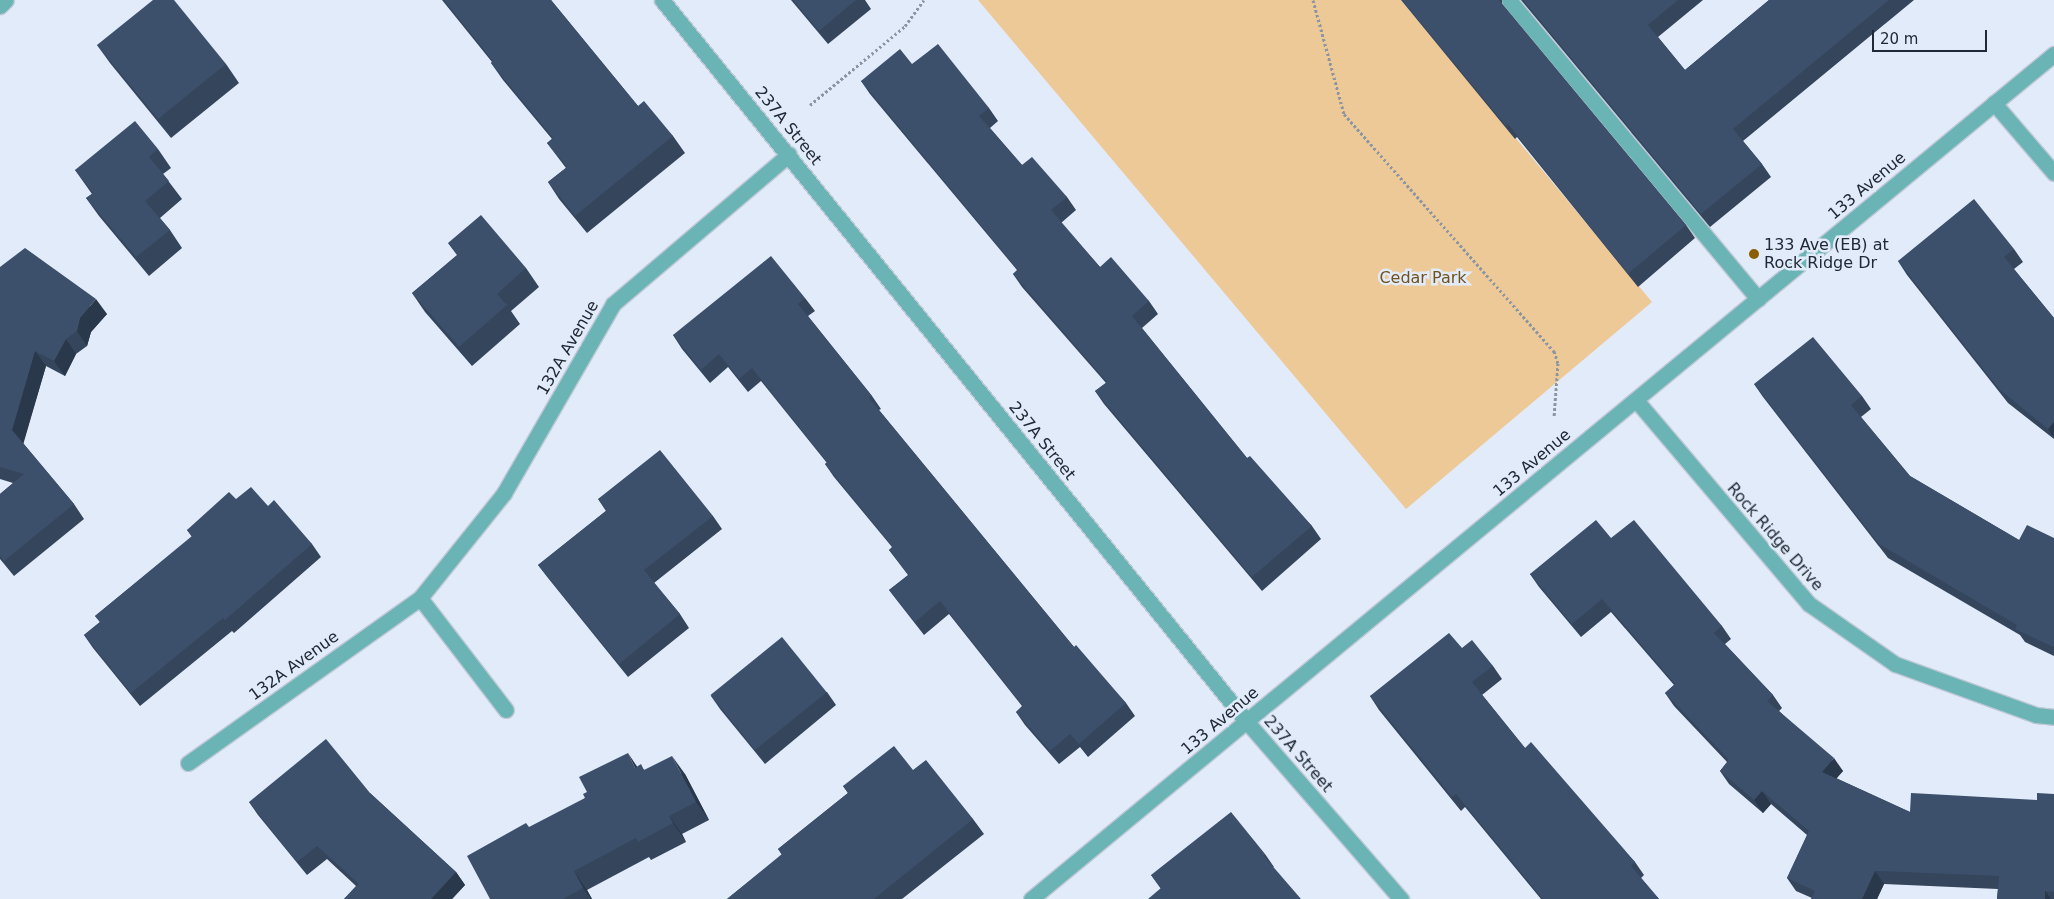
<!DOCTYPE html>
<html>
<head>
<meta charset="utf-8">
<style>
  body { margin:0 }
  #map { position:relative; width:2054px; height:899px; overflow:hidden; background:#e2ebf9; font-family:"DejaVu Sans",sans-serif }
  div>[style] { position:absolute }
  .green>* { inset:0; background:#ecc997 }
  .path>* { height:3px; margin-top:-1.5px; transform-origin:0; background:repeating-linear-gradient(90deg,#8c95a2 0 2.5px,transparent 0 5px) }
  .roads { filter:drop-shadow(1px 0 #bfc8d6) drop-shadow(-1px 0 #bfc8d6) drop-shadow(0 1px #bfc8d6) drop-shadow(0 -1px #bfc8d6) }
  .minor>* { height:15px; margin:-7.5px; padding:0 7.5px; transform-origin:7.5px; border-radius:7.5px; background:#6ab4b5 }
  .wall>* { inset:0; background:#34455c }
  .shaded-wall>* { inset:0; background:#2a384b }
  .building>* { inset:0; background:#3c506b; transform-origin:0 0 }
  .dots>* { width:14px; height:14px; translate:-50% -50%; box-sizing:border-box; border:2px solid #e2ebf9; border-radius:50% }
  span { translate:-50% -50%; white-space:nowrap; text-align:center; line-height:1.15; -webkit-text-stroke:5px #e2ebf9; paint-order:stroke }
  .street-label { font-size:16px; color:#202935 }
  .poi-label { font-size:16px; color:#202935 }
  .left { translate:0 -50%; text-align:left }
  .park-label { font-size:16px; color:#71511c }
  .scale { position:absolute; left:1872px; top:30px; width:115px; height:22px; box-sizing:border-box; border:2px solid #202935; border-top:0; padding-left:6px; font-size:15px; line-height:18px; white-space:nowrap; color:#202935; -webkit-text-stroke:4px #e2ebf9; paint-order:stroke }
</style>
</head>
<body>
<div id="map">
  <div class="green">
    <i style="clip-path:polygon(978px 0,1401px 0,1652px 302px,1406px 509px)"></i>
  </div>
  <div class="path">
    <i style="left:1313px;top:0;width:118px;rotate:74.8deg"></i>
    <i style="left:1344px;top:114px;width:317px;rotate:48.5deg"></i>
    <i style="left:1554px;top:351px;width:13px;rotate:72deg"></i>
    <i style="left:1558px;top:363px;width:54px;rotate:94.2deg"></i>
    <i style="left:810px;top:105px;width:124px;rotate:-39.7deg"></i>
    <i style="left:905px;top:26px;width:32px;rotate:-54deg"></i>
  </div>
  <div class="roads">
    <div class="minor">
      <i style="left:662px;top:0;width:929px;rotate:50.98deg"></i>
      <i style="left:1247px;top:722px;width:235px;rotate:49deg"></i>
      <i style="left:1509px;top:0;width:389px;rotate:50.2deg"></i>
      <i style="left:0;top:6px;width:8px;rotate:-45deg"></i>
      <i style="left:1994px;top:103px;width:92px;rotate:49.4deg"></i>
      <i style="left:1636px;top:400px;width:267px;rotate:49.7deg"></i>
      <i style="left:1809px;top:604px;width:105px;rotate:34.9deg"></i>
      <i style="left:1895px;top:664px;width:150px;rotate:19.9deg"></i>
      <i style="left:2036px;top:715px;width:18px;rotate:6deg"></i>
      <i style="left:420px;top:598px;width:141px;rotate:52.5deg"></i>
      <i style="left:188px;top:763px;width:285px;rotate:-35.4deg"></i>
      <i style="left:420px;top:598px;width:134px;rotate:-51.3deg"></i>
      <i style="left:504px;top:493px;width:218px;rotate:-60deg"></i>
      <i style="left:613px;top:304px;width:231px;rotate:-40.4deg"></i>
      <i style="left:1031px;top:899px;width:1327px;rotate:-39.56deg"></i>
    </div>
  </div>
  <div class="wall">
    <i style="clip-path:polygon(442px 0,551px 0,638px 106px,673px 136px,685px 153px,587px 233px,559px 199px,548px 182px,566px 168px,547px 143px,552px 139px,503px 80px,491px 63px,492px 62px)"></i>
    <i style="clip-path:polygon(791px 0,865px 0,871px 9px,828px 44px)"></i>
    <i style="clip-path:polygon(1401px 0,1502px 0,1502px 4px,1686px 225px,1695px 238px,1638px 287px,1517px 137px,1515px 139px)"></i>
    <i style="clip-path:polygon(1521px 0,1703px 0,1658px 37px,1685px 70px,1769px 0,1914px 0,1743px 141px,1762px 164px,1771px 177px,1710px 227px)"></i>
    <i style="clip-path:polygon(97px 45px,226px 64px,239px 83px,171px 138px,110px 63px)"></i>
    <i style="clip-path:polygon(912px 64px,989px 108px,998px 121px,990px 128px,1022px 165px,1067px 197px,1076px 210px,1061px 223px,1100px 267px,1149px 301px,1158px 314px,1142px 328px,1247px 458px,1312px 526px,1321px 539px,1262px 591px,1104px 404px,1095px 391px,1106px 383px,1022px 287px,1013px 274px,1017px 270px,870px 94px,861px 81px)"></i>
    <i style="clip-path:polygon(158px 149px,171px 168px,163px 174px,182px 199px,160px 218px,170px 230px,182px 248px,149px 276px,99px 216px,86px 198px,92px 194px,75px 170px)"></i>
    <i style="clip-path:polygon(448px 243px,526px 268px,539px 287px,511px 311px,520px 324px,472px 366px,425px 312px,412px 293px,457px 255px)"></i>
    <i style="clip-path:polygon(2014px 249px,2023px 262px,2014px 269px,2054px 318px,2054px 439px,2008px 403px,1907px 275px,1898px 261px)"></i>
    <i style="clip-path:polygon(0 267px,107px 314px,91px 332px,87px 346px,76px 354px,65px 376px,46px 366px,23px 443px,74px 504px,84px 519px,14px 576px,0 559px,0 494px,13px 483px,0 479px)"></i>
    <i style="clip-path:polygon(805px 298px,815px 311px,808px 316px,872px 396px,881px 409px,879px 410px,1074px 647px,1126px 703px,1135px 716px,1088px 757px,1080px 747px,1059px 764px,1025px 725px,1016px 712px,1022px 706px,949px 614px,924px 635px,899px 603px,889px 590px,908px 575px,889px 550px,892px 547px,834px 477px,825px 464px,827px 463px,761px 381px,748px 392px,728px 367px,710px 383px,682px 349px,673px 335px)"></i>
    <i style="clip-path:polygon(1754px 384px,1862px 396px,1871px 409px,1861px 417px,1910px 476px,2019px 540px,2054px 538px,2054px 656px,2025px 642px,2020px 635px,1888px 558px,1763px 397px)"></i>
    <i style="clip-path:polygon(236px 499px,268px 506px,312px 544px,321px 557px,234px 633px,232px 631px,140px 706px,93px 648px,84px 635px,100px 622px,95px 616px,192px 537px,187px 530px)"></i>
    <i style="clip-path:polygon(598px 499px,713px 516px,722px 529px,654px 583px,680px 614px,689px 628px,628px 677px,548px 578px,538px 565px,606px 511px)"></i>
    <i style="clip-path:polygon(1611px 538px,1722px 626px,1731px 639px,1725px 644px,1773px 695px,1782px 708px,1779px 711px,1843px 771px,1836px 778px,1910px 812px,2037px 800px,2054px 794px,2054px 899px,1997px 899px,1998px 889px,1884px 884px,1877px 899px,1811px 899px,1812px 898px,1796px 891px,1787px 878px,1807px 835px,1771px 804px,1763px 813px,1729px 784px,1720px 771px,1727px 762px,1674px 706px,1665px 693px,1674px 685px,1611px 612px,1581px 637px,1539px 587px,1530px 574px)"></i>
    <i style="clip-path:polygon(1462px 648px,1493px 666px,1502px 679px,1482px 695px,1525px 748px,1635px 862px,1644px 875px,1641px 878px,1659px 899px,1541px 899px,1465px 807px,1461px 811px,1379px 710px,1370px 696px)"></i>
    <i style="clip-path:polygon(827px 692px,836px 705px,765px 764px,720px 709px,711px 696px)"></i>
    <i style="clip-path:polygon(637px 767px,645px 770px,685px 774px,709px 820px,682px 834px,686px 842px,651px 860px,649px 857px,587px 890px,592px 899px,490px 899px,585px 798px)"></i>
    <i style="clip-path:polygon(913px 770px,973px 819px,984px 834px,902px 899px,727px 899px,782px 855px,778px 849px,848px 793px,843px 786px)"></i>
    <i style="clip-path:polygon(370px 793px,456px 872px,465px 885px,452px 899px,344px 899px,356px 886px,327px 859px,307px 875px,258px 815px,249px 802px)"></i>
    <i style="clip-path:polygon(1265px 854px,1274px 867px,1273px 867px,1161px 889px,1151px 875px)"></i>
  </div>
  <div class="shaded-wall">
    <i style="clip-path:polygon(96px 299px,107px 314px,91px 332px,87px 346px,77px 331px,80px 318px)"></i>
    <i style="clip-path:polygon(66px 339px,76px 354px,65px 376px,54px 361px)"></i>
    <i style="clip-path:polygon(35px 351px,46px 366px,23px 445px,12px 430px)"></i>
    <i style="clip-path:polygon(2054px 422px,2054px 437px,2048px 429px)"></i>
    <i style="clip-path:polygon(628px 753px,640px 771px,635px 768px)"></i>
    <i style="clip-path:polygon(672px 756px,685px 774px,709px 820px,696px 802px)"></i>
    <i style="clip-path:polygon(1834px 758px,1843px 771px,1831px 785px,1822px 772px)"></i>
    <i style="clip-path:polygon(1762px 791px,1771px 804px,1763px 813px,1754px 800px)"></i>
    <i style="clip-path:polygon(669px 816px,682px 834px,686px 842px,673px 823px)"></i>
    <i style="clip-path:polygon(574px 871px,587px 890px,592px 899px,591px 899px,583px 888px)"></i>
    <i style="clip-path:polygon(1875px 871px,1884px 884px,1877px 899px,1862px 899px)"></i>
    <i style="clip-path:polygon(456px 872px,465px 885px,452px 899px,431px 899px)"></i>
    <i style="clip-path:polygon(2045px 891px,2051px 899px,2045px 899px)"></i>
  </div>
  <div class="building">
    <i style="clip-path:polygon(153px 0,174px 0,226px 64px,158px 119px,97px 45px)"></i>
    <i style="clip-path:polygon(444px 0,551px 0,638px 106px,644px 101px,673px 136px,575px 216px,548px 182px,567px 167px,547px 143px,553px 138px,491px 63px,493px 61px)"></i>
    <i style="clip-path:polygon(793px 0,856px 0,819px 31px)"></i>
    <i style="clip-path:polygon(1402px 0,1499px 0,1686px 225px,1628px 274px,1508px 124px,1506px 126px)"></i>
    <i style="clip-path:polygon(1523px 0,1678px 0,1648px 25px,1685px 70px,1769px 0,1889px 0,1733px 129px,1762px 164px,1701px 214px)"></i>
    <i style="clip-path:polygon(938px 44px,989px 108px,979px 116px,1022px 165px,1032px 157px,1067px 197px,1051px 210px,1100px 267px,1111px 257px,1149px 301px,1132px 316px,1247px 458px,1250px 456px,1312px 526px,1252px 577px,1095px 391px,1107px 382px,1013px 274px,1018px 270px,861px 81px,900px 49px,912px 64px)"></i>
    <i style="clip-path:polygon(135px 121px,158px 149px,149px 157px,169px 181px,145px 201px,170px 230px,136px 257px,86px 198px,93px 193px,75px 170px)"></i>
    <i style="clip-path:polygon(1974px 199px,2014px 249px,2004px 257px,2054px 318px,2054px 422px,2048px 429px,1999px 389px,1898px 261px)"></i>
    <i style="clip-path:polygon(481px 215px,526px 268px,497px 294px,507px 305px,459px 347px,412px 293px,458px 255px,448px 243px)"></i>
    <i style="clip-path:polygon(25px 248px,96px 299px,80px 318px,77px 331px,66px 339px,54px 361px,35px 351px,12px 430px,74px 504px,4px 561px,0 556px,0 494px,24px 474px,0 467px,0 267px)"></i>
    <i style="clip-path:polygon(771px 256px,805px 298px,798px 304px,872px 396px,869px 398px,1074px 647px,1076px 645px,1126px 703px,1079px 744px,1070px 734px,1050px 751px,1016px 712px,1023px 706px,940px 601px,915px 622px,889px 590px,909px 575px,889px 550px,893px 547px,825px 464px,827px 462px,752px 368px,739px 379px,719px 354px,701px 370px,673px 335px)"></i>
    <i style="clip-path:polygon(1813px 337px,1862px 396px,1851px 405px,1910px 476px,2019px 540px,2027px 525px,2054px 538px,2054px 645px,2053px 647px,2015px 629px,2017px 625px,1879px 544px,1754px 384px)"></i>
    <i style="clip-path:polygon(660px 450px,713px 516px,644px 570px,680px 614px,619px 664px,538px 565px,607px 510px,598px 499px)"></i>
    <i style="clip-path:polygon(251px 487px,268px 506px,274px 500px,312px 544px,225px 620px,223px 618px,131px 693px,84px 635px,100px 622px,95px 616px,192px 536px,187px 530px,229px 492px,236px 499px)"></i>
    <i style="clip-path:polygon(1596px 520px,1611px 538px,1634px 520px,1722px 626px,1714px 633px,1773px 695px,1767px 701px,1834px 758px,1822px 772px,1910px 812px,1911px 793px,2037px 800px,2037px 793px,2054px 794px,2054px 892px,2045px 891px,2045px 899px,1997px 899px,1999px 876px,1875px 871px,1862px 899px,1811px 899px,1815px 891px,1787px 878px,1809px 831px,1762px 791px,1754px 800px,1720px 771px,1729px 760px,1665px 693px,1675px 684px,1602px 599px,1572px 624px,1530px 574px)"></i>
    <i style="clip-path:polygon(1449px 633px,1462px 648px,1472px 640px,1493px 666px,1472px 682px,1525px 748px,1531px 742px,1635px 862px,1631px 866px,1659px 899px,1543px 899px,1456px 794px,1452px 797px,1370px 696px)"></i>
    <i style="left:782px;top:637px;width:71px;height:92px;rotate:51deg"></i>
    <i style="clip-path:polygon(326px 739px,370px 793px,456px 872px,431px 899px,344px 899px,359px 884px,317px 846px,297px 862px,249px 802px)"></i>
    <i style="clip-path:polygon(894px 746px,913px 770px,926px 760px,973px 819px,874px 899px,727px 899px,782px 854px,778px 849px,848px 793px,843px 786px)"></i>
    <i style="clip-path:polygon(628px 753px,635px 768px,641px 764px,644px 770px,672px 756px,696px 802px,669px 816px,673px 823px,638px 842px,636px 838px,574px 871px,583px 888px,563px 899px,490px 899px,467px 856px,526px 823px,529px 827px,585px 798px,583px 794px,587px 792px,579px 777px)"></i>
    <i style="clip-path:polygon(1231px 812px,1265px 854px,1263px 855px,1301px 899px,1148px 899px,1161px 888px,1151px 875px)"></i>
  </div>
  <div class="dots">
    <i style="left:1754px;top:254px;background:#8a5e01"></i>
  </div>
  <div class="street-label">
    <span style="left:788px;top:126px;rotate:51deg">237A Street</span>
    <span style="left:1867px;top:186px;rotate:-40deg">133 Avenue</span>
    <span style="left:568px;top:348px;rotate:-60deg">132A Avenue</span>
    <span style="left:1042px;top:441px;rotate:51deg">237A Street</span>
    <span style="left:1532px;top:463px;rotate:-40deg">133 Avenue</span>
    <span style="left:1775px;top:537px;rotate:49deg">Rock Ridge Drive</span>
    <span style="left:294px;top:666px;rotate:-36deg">132A Avenue</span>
    <span style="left:1220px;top:721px;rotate:-40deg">133 Avenue</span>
    <span style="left:1298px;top:754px;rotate:49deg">237A Street</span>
  </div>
  <div class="poi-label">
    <span class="left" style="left:1764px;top:254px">133 Ave (EB) at<br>Rock Ridge Dr</span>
  </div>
  <div class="park-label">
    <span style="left:1423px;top:278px">Cedar Park</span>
  </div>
  <div class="scale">20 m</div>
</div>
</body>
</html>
